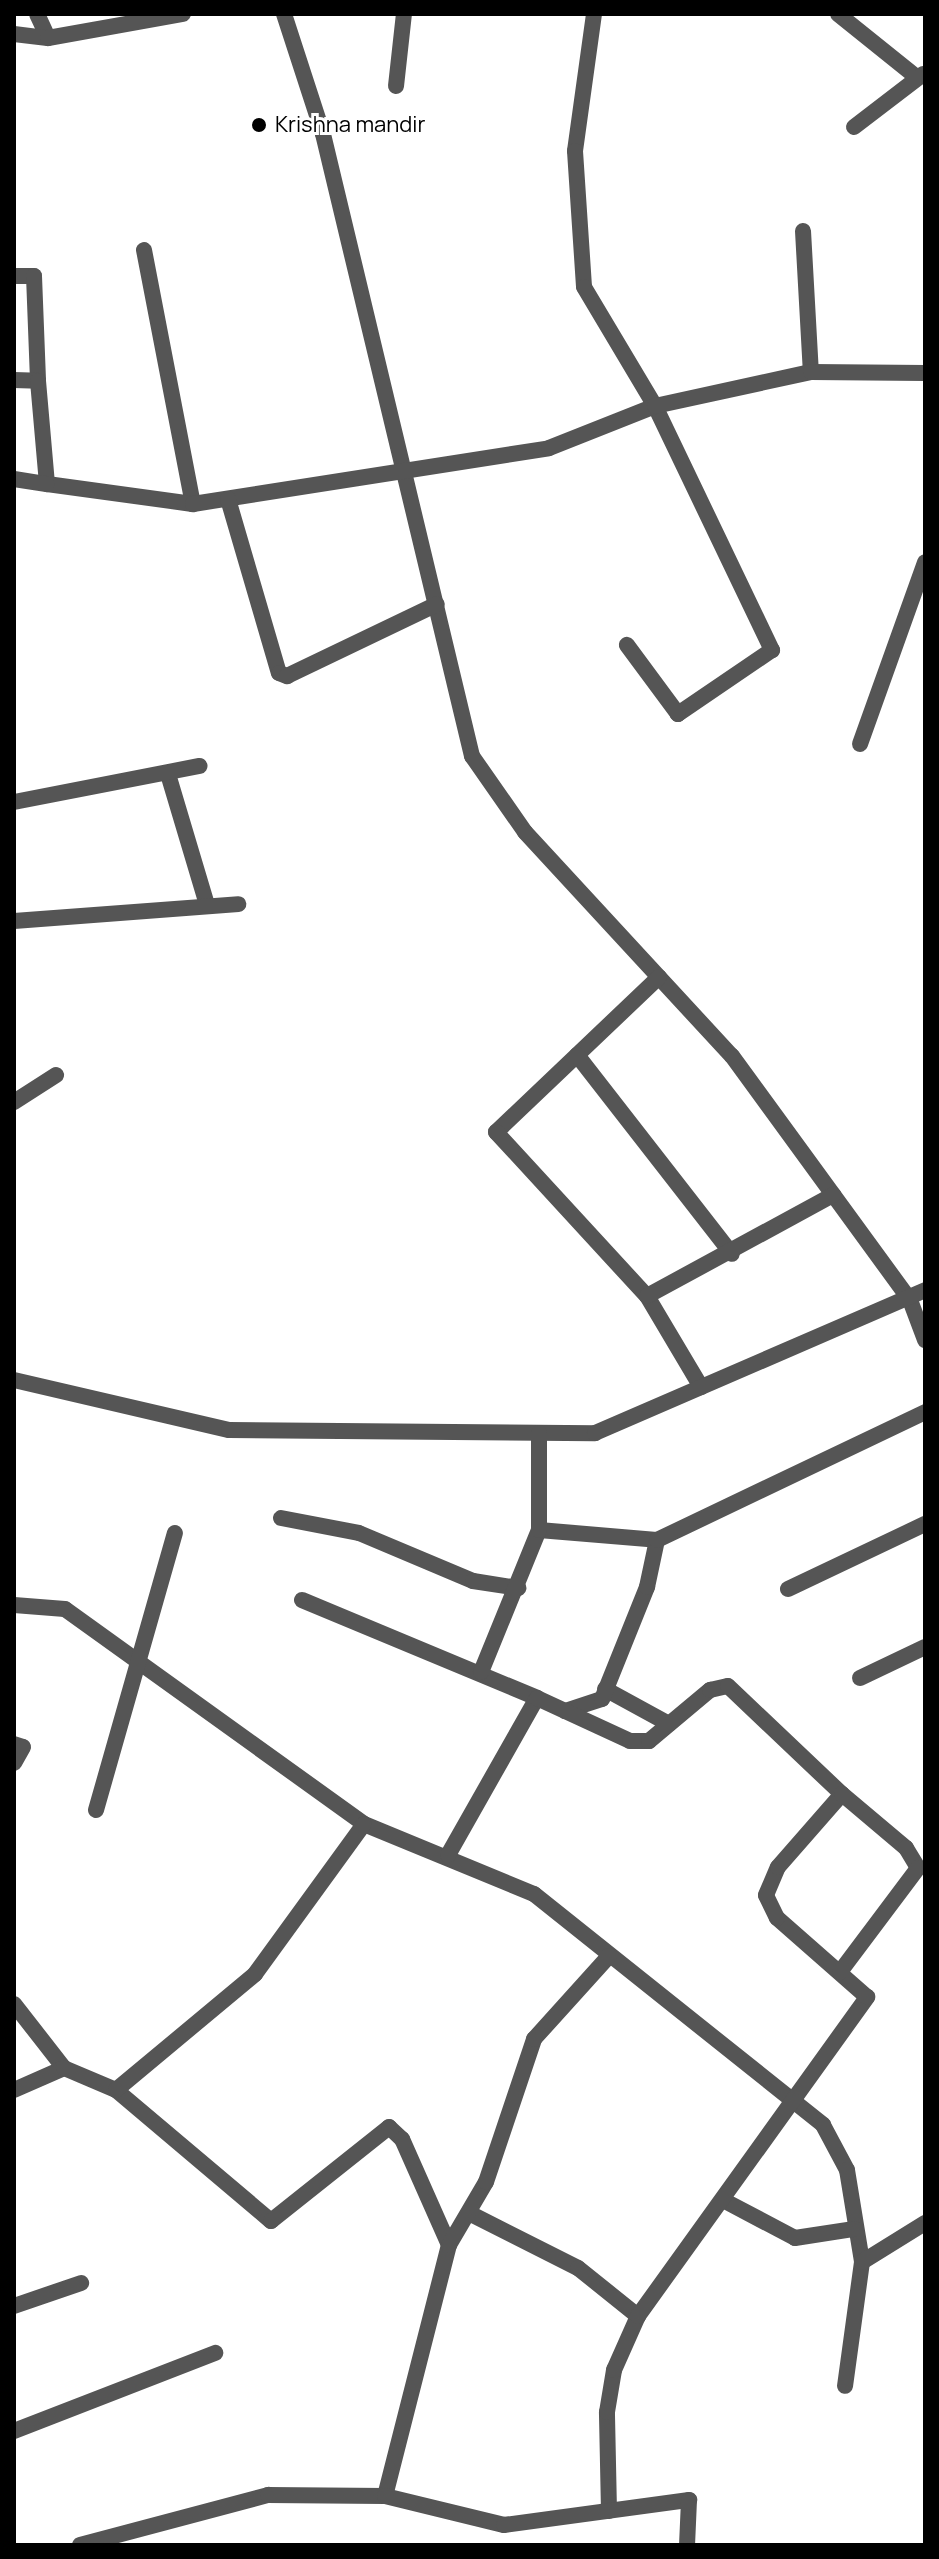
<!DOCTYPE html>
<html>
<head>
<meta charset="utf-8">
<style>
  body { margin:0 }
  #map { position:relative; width:939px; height:2559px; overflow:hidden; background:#fff; font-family:Manrope,sans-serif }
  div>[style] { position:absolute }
  .street>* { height:16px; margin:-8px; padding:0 8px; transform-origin:8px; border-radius:8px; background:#555 }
  .dots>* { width:22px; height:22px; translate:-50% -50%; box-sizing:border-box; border:4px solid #fff; border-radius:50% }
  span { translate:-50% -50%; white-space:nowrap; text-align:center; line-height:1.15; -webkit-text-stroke:6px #fff; paint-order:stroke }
  .poi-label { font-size:22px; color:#000 }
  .left { translate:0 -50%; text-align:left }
  .frame { position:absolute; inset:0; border:16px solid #000; pointer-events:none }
</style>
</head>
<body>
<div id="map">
  <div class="street">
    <i style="left:37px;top:14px;width:26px;rotate:65deg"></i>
    <i style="left:284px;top:14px;width:126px;rotate:72deg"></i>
    <i style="left:323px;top:134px;width:640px;rotate:76.53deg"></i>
    <i style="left:472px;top:756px;width:93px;rotate:55.1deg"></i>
    <i style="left:525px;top:832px;width:305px;rotate:47.3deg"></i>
    <i style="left:732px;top:1056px;width:302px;rotate:53.9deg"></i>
    <i style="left:910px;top:1300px;width:43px;rotate:69.4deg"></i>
    <i style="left:594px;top:14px;width:138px;rotate:97.9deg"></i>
    <i style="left:575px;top:151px;width:136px;rotate:86.2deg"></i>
    <i style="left:584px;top:287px;width:139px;rotate:59.2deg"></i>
    <i style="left:655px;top:406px;width:271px;rotate:64.4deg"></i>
    <i style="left:772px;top:650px;width:114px;rotate:145.8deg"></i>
    <i style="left:678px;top:714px;width:86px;rotate:-126.5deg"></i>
    <i style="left:838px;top:14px;width:97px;rotate:38.8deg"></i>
    <i style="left:14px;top:34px;width:34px;rotate:7deg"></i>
    <i style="left:48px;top:38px;width:137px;rotate:-10.1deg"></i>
    <i style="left:396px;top:86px;width:72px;rotate:-83.7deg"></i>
    <i style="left:854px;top:127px;width:87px;rotate:-37.5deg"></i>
    <i style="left:803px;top:231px;width:141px;rotate:86.8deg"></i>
    <i style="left:144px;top:250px;width:259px;rotate:79.1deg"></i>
    <i style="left:14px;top:276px;width:20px"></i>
    <i style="left:34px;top:276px;width:105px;rotate:87.8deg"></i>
    <i style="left:14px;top:380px;width:24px;rotate:2deg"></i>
    <i style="left:38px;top:381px;width:103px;rotate:85deg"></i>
    <i style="left:47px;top:484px;width:147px;rotate:7.8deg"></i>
    <i style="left:193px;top:504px;width:360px;rotate:-8.9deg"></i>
    <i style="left:549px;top:448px;width:114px;rotate:-21.6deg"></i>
    <i style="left:655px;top:406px;width:160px;rotate:-12.3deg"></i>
    <i style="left:811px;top:372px;width:114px;rotate:0.5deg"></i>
    <i style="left:14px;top:479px;width:33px;rotate:9deg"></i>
    <i style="left:228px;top:499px;width:181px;rotate:73.7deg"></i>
    <i style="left:279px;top:673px;width:9px;rotate:21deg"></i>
    <i style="left:287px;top:676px;width:166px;rotate:-25.6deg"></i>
    <i style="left:860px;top:744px;width:193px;rotate:-70.3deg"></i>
    <i style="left:168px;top:774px;width:137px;rotate:73.4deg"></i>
    <i style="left:14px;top:802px;width:189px;rotate:-11deg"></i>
    <i style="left:14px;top:921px;width:225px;rotate:-4.3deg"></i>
    <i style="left:659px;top:977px;width:225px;rotate:136.4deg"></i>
    <i style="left:496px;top:1132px;width:223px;rotate:47.4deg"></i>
    <i style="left:647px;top:1296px;width:106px;rotate:59.3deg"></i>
    <i style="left:577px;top:1055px;width:252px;rotate:52.1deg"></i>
    <i style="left:14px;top:1102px;width:50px;rotate:-32.7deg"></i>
    <i style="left:647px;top:1296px;width:212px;rotate:-28.5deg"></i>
    <i style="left:14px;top:1380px;width:221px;rotate:13.1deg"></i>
    <i style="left:229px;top:1430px;width:366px;rotate:0.5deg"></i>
    <i style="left:595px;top:1433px;width:360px;rotate:-23.4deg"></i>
    <i style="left:281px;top:1518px;width:79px;rotate:10.9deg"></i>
    <i style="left:359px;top:1533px;width:124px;rotate:22.8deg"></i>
    <i style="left:473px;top:1581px;width:46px;rotate:8.8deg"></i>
    <i style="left:539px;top:1530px;width:118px;rotate:4.8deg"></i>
    <i style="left:788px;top:1589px;width:152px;rotate:-25.4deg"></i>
    <i style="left:302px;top:1600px;width:255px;rotate:22.6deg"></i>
    <i style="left:14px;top:1605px;width:51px;rotate:4.5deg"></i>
    <i style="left:65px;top:1609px;width:368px;rotate:35.7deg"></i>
    <i style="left:364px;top:1824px;width:184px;rotate:22.4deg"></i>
    <i style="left:534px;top:1894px;width:370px;rotate:38.6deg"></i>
    <i style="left:823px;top:2125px;width:51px;rotate:61.9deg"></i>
    <i style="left:847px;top:2170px;width:93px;rotate:80.7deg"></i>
    <i style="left:862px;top:2262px;width:125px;rotate:97.8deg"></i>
    <i style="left:481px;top:1672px;width:153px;rotate:-67.8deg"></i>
    <i style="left:539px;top:1530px;width:97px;rotate:-90deg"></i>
    <i style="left:860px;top:1678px;width:72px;rotate:-25.5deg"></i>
    <i style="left:605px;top:1689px;width:73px;rotate:28.7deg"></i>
    <i style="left:565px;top:1711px;width:39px;rotate:-18deg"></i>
    <i style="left:602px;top:1699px;width:121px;rotate:-68.1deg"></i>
    <i style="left:647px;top:1587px;width:48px;rotate:-78deg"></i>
    <i style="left:657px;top:1540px;width:297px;rotate:-25.5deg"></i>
    <i style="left:14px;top:1744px;width:9px;rotate:18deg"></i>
    <i style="left:23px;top:1747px;width:18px;rotate:119deg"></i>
    <i style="left:96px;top:1810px;width:288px;rotate:-74.1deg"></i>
    <i style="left:448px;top:1855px;width:180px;rotate:-60.5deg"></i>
    <i style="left:537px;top:1698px;width:102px;rotate:24.8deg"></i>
    <i style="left:630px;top:1741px;width:19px"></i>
    <i style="left:649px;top:1741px;width:80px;rotate:-39.9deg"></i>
    <i style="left:710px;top:1690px;width:18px;rotate:-13deg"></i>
    <i style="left:728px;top:1686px;width:157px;rotate:43.5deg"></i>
    <i style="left:14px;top:2004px;width:81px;rotate:52deg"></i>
    <i style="left:14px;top:2090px;width:55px;rotate:-23.7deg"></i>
    <i style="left:64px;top:2068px;width:56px;rotate:22.9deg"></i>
    <i style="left:116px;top:2090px;width:203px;rotate:40.2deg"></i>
    <i style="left:271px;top:2221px;width:151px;rotate:-38.5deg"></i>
    <i style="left:389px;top:2127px;width:18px;rotate:43deg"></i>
    <i style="left:402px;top:2139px;width:116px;rotate:66.1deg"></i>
    <i style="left:116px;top:2090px;width:181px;rotate:-39.8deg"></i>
    <i style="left:255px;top:1974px;width:185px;rotate:-54deg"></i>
    <i style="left:723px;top:2200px;width:81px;rotate:27.8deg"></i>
    <i style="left:795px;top:2238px;width:60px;rotate:-8.7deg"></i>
    <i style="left:469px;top:2213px;width:122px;rotate:26.8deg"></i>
    <i style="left:578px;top:2268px;width:77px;rotate:38.7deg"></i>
    <i style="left:862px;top:2262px;width:74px;rotate:-31.8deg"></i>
    <i style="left:14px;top:2306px;width:71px;rotate:-18.9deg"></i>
    <i style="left:14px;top:2431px;width:216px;rotate:-21.2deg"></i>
    <i style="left:385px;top:2496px;width:259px;rotate:-75.7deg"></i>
    <i style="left:449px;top:2245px;width:73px;rotate:-59.6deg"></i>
    <i style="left:486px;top:2182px;width:151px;rotate:-71.4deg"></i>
    <i style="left:534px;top:2039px;width:112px;rotate:-47.9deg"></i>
    <i style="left:609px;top:2511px;width:99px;rotate:-91.2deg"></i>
    <i style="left:607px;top:2412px;width:43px;rotate:-80.5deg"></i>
    <i style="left:614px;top:2370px;width:59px;rotate:-66deg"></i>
    <i style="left:638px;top:2316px;width:393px;rotate:-54.3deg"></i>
    <i style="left:867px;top:1997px;width:120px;rotate:-138.7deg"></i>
    <i style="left:777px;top:1918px;width:25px;rotate:-116deg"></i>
    <i style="left:766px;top:1895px;width:30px;rotate:-67deg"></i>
    <i style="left:778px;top:1867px;width:97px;rotate:-48.8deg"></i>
    <i style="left:842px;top:1794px;width:84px;rotate:40.2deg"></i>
    <i style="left:906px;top:1848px;width:23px;rotate:59deg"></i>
    <i style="left:918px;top:1868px;width:130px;rotate:126.9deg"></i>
    <i style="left:80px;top:2545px;width:195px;rotate:-14.9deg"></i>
    <i style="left:268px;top:2495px;width:117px;rotate:0.5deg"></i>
    <i style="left:385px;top:2496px;width:122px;rotate:13.7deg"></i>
    <i style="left:504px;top:2525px;width:187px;rotate:-7.7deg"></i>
    <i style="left:689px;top:2500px;width:45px;rotate:92.5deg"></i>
  </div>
  <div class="dots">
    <i style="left:259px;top:125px;background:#000"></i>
  </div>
  <div class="poi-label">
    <span class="left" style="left:275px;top:125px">Krishna mandir</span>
  </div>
  <div class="frame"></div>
</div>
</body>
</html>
